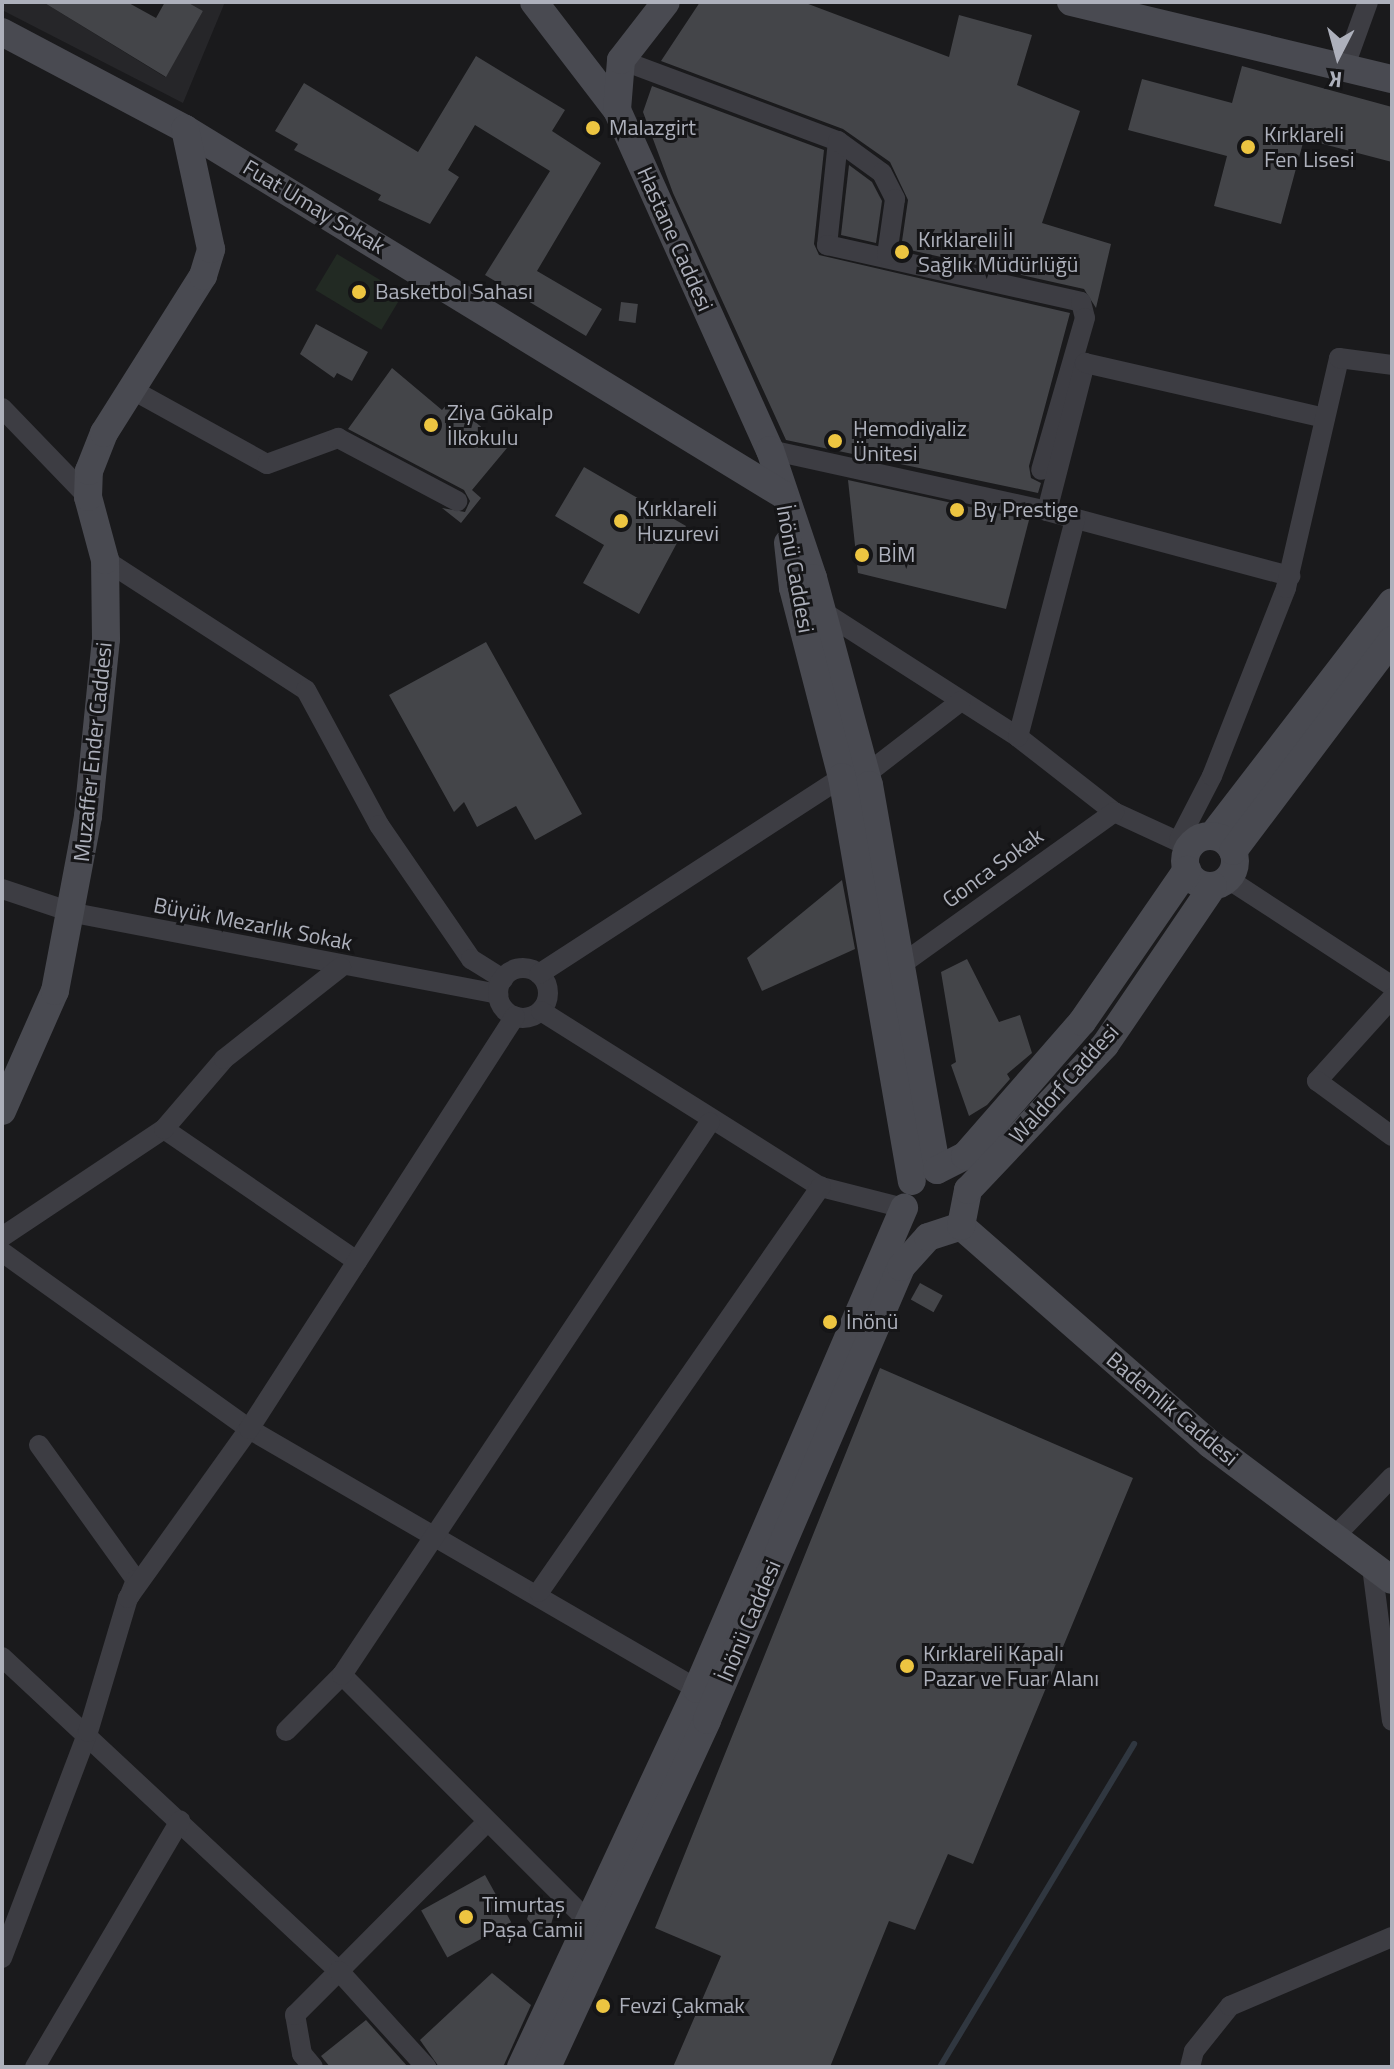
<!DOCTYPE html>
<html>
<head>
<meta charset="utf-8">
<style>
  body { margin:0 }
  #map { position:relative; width:1394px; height:2069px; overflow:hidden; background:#1a1a1c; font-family:"Titillium Web",sans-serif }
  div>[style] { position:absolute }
  .built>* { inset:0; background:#262629 }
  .green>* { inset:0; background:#222a23; transform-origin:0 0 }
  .stream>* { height:6px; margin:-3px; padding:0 3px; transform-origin:3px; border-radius:3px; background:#303740 }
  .building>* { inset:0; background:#444549; transform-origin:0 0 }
  .street>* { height:20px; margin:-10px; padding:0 10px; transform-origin:10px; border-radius:10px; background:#3d3d43 }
  .street>.ring { margin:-10px; padding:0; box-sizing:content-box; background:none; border:20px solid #3d3d43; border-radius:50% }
  .secondary>* { height:28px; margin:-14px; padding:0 14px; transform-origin:14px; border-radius:14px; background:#494a51 }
  .secondary>.ring { margin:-14px; padding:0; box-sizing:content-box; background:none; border:28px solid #494a51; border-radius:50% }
  .dots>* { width:22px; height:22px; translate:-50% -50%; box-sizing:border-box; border:4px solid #151517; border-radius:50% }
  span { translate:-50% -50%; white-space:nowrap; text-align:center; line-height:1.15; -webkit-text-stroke:6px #151517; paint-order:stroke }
  .poi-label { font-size:22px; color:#adb0bb }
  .left { translate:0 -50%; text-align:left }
  .street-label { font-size:22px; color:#adb0bb }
  .frame { position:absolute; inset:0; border:4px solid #adb0bb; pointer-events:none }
  .north { position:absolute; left:1298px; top:16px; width:80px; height:80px; -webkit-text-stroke:6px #151517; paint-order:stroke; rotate:186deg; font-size:22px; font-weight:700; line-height:32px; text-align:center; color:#adb0bb }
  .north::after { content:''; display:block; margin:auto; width:28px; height:36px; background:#adb0bb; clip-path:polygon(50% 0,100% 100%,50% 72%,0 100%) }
</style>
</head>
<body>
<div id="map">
  <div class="built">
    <i style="clip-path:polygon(2px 2px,43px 2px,165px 77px,203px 11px,187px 2px,225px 2px,183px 103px,2px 10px)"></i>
  </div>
  <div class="green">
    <i style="left:337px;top:254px;width:77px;height:42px;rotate:31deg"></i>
  </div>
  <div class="stream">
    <i style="left:940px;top:2067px;width:377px;rotate:-59deg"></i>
  </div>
  <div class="building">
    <i style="clip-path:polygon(43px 2px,127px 2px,156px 18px,165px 2px,187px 2px,203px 11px,166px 77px)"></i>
    <i style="clip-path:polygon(700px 2px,803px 2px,949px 57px,959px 15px,1032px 35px,1017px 85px,1080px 111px,1042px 223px,1111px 244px,1096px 308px,1084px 289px,901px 248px,908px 200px,890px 162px,843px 129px,661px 61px)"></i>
    <i style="clip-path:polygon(476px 56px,565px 110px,552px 131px,601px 163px,537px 271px,602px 309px,586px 336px,485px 275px,550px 171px,475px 125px,448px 170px,459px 177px,430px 224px,378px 200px,381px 195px,294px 150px,298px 144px,275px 131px,304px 83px,418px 152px)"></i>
    <i style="clip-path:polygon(1242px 66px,1392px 107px,1392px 162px,1304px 139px,1281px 224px,1214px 206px,1227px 156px,1128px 130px,1142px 79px,1232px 103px)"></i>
    <i style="clip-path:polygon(652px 86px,824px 150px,814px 244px,819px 255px,1070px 313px,1029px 466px,1031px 478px,1041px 483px,1038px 493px,786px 440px,673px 193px,643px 112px)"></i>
    <i style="clip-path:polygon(849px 165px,872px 182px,882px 201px,876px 243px,841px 235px)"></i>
    <i style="left:621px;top:302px;width:17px;height:19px;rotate:7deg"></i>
    <i style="clip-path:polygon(316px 324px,368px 352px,352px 381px,337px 373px,334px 378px,300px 354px)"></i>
    <i style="clip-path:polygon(392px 368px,442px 410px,448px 403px,463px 412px,507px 448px,472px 490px,481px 498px,461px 523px,442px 508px,465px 512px,470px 501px,464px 490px,348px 429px)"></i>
    <i style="clip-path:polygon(584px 467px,686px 526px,639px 614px,583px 583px,604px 545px,555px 516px)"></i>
    <i style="clip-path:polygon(848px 480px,1029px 520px,1006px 609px,858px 573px)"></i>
    <i style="clip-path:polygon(486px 642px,582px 814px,535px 840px,516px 806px,477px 827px,464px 802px,454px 812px,389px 695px)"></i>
    <i style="clip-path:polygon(842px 880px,855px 949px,762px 991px,747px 958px)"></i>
    <i style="clip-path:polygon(967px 959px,999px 1022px,1020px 1015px,1032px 1053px,1007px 1074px,1010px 1079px,987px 1105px,969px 1116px,951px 1065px,956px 1062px,941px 972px)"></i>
    <i style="left:920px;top:1283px;width:26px;height:19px;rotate:29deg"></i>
    <i style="clip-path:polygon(880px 1368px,1133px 1478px,973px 1864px,948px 1854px,915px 1930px,889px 1921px,830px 2067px,673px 2067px,721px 1956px,655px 1928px)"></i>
    <i style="left:485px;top:1875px;width:54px;height:73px;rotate:61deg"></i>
    <i style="clip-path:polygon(545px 1904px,554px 1914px,550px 1928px,536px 1930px,527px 1919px,531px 1906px)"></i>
    <i style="clip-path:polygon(492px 1973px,531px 2005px,503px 2067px,439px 2067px,420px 2040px)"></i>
    <i style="clip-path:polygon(366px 2020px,408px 2067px,330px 2067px,321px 2056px)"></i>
  </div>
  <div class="street">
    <i style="left:621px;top:60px;width:232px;rotate:20.5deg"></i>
    <i style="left:838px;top:141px;width:105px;rotate:96deg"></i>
    <i style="left:827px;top:245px;width:260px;rotate:12.6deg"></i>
    <i style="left:1081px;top:302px;width:16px;rotate:76deg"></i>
    <i style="left:1085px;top:318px;width:158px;rotate:106.1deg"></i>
    <i style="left:1343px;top:71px;width:73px;rotate:-70.1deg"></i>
    <i style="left:838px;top:141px;width:54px;rotate:36deg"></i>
    <i style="left:882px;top:173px;width:29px;rotate:63deg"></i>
    <i style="left:895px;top:199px;width:57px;rotate:98.1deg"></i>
    <i style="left:131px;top:389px;width:155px;rotate:28.9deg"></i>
    <i style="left:267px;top:464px;width:76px;rotate:-20.1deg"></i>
    <i style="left:338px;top:438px;width:135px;rotate:27.9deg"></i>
    <i style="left:2px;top:408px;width:124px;rotate:46deg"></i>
    <i style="left:770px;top:450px;width:284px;rotate:12.4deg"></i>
    <i style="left:1047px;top:511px;width:252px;rotate:15deg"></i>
    <i style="left:1047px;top:511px;width:153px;rotate:-75.6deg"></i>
    <i style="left:1085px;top:363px;width:246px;rotate:12.9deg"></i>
    <i style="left:105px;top:560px;width:239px;rotate:32.9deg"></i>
    <i style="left:306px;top:690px;width:153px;rotate:61.6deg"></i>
    <i style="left:379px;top:825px;width:163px;rotate:55.5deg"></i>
    <i style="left:471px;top:959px;width:38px;rotate:32deg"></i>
    <i style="left:822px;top:611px;width:233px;rotate:32.7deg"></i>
    <i style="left:1018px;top:737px;width:122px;rotate:38deg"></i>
    <i style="left:1114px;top:812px;width:84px;rotate:24.7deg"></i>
    <i style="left:1018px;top:737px;width:225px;rotate:-75.3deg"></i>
    <i style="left:865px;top:775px;width:121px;rotate:-37.6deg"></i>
    <i style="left:1179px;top:840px;width:72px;rotate:-62.7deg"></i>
    <i style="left:1212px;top:776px;width:202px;rotate:-68.5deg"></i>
    <i style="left:1286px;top:588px;width:236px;rotate:-77deg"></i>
    <i style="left:1339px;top:358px;width:53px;rotate:7.5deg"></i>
    <i style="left:1228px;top:879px;width:196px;rotate:33.1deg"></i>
    <i style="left:2px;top:889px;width:76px;rotate:18.4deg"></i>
    <i style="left:74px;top:913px;width:432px;rotate:10.8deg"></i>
    <i style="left:902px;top:964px;width:261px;rotate:-35.6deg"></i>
    <i class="ring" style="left:498px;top:968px;width:30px;height:30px"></i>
    <i style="left:539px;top:974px;width:361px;rotate:-33deg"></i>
    <i style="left:1392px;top:998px;width:112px;rotate:132.1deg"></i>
    <i style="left:1317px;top:1081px;width:93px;rotate:36.3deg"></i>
    <i style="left:541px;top:1011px;width:331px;rotate:32.2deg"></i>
    <i style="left:821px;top:1187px;width:86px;rotate:14.2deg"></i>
    <i style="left:164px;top:1129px;width:234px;rotate:34.4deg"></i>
    <i style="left:2px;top:1237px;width:195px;rotate:-33.7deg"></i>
    <i style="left:164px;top:1129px;width:92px;rotate:-49.4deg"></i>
    <i style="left:224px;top:1059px;width:149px;rotate:-38.2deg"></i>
    <i style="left:2px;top:1252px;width:304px;rotate:35.6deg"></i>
    <i style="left:249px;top:1429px;width:518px;rotate:30.13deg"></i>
    <i style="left:39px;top:1445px;width:166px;rotate:54.3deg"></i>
    <i style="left:136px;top:1580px;width:18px;rotate:112deg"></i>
    <i style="left:1335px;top:1536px;width:82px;rotate:-46deg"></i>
    <i style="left:1372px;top:1567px;width:155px;rotate:82.6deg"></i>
    <i style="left:539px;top:1592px;width:494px;rotate:-55.2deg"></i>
    <i style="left:2px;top:1657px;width:461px;rotate:43deg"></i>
    <i style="left:339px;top:1971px;width:209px;rotate:-45.2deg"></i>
    <i style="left:342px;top:1675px;width:348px;rotate:45deg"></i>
    <i style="left:286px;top:1731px;width:79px;rotate:-45deg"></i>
    <i style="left:342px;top:1675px;width:664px;rotate:-56.36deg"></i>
    <i style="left:2px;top:1958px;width:242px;rotate:-69.2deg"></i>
    <i style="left:88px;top:1732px;width:140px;rotate:-73.4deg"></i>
    <i style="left:128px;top:1598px;width:208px;rotate:-54.4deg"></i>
    <i style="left:249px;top:1429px;width:491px;rotate:-57.2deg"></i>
    <i style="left:35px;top:2067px;width:286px;rotate:-59.5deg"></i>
    <i style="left:313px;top:2067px;width:17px;rotate:-130deg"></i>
    <i style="left:302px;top:2054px;width:40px;rotate:-100deg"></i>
    <i style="left:295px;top:2015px;width:62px;rotate:-45deg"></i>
    <i style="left:339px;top:1971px;width:130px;rotate:47.8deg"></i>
    <i style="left:1190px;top:2067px;width:16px;rotate:-76deg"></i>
    <i style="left:1194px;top:2051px;width:58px;rotate:-51.3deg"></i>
    <i style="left:1230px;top:2006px;width:176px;rotate:-23.1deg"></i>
  </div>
  <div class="secondary">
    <i style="left:534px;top:2px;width:136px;rotate:52.5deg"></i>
    <i style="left:617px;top:110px;width:373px;rotate:65.8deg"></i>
    <i style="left:770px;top:450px;width:135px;rotate:71.4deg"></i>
    <i style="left:813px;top:578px;width:214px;rotate:74.9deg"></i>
    <i style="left:869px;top:785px;width:391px;rotate:80deg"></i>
    <i style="left:1071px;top:2px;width:330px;rotate:13.5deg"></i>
    <i style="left:2px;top:32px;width:207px;rotate:27.9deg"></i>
    <i style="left:185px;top:129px;width:700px;rotate:31.44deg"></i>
    <i style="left:617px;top:110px;width:50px;rotate:-85.4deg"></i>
    <i style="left:621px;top:60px;width:73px;rotate:-52.2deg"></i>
    <i style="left:788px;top:543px;width:45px;rotate:83.7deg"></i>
    <i style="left:793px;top:588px;width:195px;rotate:75.5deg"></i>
    <i style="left:842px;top:777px;width:410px;rotate:80.2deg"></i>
    <i style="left:1212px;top:836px;width:295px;rotate:-52.4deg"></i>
    <i class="ring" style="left:1185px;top:836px;width:22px;height:22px"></i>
    <i style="left:1233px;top:851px;width:264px;rotate:-53deg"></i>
    <i style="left:2px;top:1111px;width:131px;rotate:-66.2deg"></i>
    <i style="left:55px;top:991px;width:178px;rotate:-79.3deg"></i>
    <i style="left:88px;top:816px;width:178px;rotate:-84.2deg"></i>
    <i style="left:106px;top:639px;width:79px;rotate:-90.7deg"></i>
    <i style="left:105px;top:560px;width:65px;rotate:-105.1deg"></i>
    <i style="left:88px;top:497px;width:26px;rotate:-88deg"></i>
    <i style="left:89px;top:471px;width:41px;rotate:-68.5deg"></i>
    <i style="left:104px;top:433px;width:186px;rotate:-57.8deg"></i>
    <i style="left:203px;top:276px;width:28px;rotate:-73deg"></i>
    <i style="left:211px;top:249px;width:123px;rotate:-102.2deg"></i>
    <i style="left:937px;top:1170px;width:31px;rotate:-27deg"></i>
    <i style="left:965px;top:1156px;width:178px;rotate:-48.9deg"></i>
    <i style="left:1082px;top:1022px;width:185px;rotate:-55.4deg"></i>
    <i style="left:961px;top:1226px;width:331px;rotate:41.2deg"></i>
    <i style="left:1210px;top:1444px;width:227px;rotate:36.8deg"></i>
    <i style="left:521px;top:2067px;width:417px;rotate:-65deg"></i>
    <i style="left:697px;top:1689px;width:524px;rotate:-66.72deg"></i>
    <i style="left:547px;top:2067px;width:382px;rotate:-65.2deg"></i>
    <i style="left:707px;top:1720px;width:493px;rotate:-66.8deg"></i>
    <i style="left:901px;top:1267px;width:40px;rotate:-48deg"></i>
    <i style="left:928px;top:1237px;width:35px;rotate:-18deg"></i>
    <i style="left:961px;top:1226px;width:37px;rotate:-79deg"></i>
    <i style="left:968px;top:1190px;width:199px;rotate:-46.6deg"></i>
    <i style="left:1105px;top:1045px;width:192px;rotate:-55.8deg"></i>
  </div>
  <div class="dots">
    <i style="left:593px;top:128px;background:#edc541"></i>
    <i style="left:1248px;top:147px;background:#edc541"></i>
    <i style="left:902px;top:252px;background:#edc541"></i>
    <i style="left:359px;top:292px;background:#edc541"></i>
    <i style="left:431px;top:425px;background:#edc541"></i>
    <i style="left:835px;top:441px;background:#edc541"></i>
    <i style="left:957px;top:510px;background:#edc541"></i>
    <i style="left:621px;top:521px;background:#edc541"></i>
    <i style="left:862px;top:555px;background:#edc541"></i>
    <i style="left:830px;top:1322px;background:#edc541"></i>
    <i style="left:907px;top:1666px;background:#edc541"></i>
    <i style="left:466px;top:1917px;background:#edc541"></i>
    <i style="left:603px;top:2006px;background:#edc541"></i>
  </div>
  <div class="poi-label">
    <span class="left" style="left:609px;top:128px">Malazgirt</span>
    <span class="left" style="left:1264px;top:147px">Kırklareli<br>Fen Lisesi</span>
    <span class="left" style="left:918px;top:252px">Kırklareli İl<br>Sağlık Müdürlüğü</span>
    <span class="left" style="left:375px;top:292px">Basketbol Sahası</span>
    <span class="left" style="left:447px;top:425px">Ziya Gökalp<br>İlkokulu</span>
    <span class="left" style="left:853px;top:441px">Hemodiyaliz<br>Ünitesi</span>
    <span class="left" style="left:637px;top:521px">Kırklareli<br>Huzurevi</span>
    <span class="left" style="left:973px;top:510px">By Prestige</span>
    <span class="left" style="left:878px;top:555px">BİM</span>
    <span class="left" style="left:846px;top:1322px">İnönü</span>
    <span class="left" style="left:923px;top:1666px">Kırklareli Kapalı<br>Pazar ve Fuar Alanı</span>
    <span class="left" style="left:482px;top:1917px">Timurtaş<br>Paşa Camii</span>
    <span class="left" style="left:619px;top:2006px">Fevzi Çakmak</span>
  </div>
  <div class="street-label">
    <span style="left:314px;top:207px;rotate:31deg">Fuat Umay Sokak</span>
    <span style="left:675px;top:239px;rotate:66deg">Hastane Caddesi</span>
    <span style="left:795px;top:569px;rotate:80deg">İnönü Caddesi</span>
    <span style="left:93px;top:752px;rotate:-84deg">Muzaffer Ender Caddesi</span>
    <span style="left:993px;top:868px;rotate:-36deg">Gonca Sokak</span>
    <span style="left:253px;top:924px;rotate:11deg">Büyük Mezarlık Sokak</span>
    <span style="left:1064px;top:1084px;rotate:-48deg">Waldorf Caddesi</span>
    <span style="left:1172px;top:1409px;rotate:40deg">Bademlik Caddesi</span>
    <span style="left:749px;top:1621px;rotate:-67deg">İnönü Caddesi</span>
  </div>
  <div class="frame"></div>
  <div class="north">K</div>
</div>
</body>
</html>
